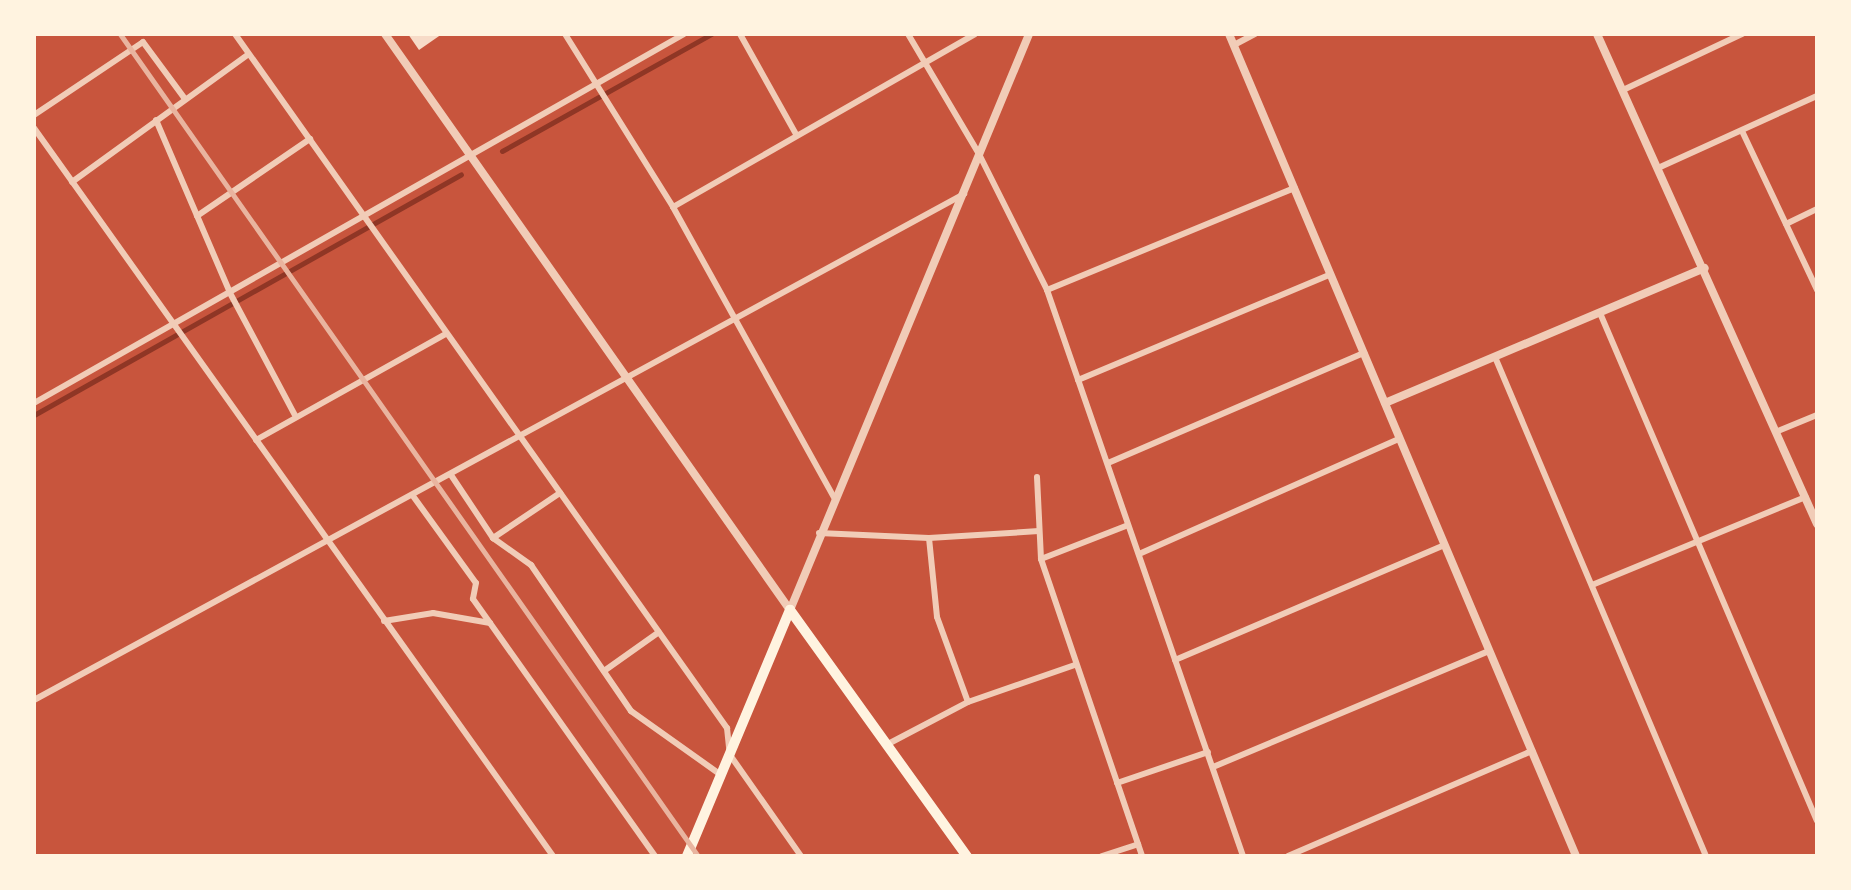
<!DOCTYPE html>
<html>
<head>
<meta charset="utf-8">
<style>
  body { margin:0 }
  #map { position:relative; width:1851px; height:890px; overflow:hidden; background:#c8553d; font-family:"Alegreya Sans",sans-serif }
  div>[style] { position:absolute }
  .stream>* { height:5px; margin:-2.5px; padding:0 2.5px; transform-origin:2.5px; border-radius:2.5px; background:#8f3625 }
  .building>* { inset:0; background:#f7dbc8 }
  .minor>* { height:6px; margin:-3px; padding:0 3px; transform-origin:3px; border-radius:3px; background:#f1ccb7 }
  .tertiary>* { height:8px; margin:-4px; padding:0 4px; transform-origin:4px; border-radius:4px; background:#f1ccb7 }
  .primary>* { height:10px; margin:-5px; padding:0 5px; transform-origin:5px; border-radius:5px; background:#fff3e0 }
  .rail>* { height:5px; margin:-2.5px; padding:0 2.5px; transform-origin:2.5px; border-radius:2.5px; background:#e9b49f }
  span { translate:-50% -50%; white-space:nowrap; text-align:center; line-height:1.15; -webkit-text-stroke:7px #fff3e0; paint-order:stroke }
  .frame { position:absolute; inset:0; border:36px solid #fff3e0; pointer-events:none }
</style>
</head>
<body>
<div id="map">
  <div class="stream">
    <i style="left:502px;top:151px;width:240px;rotate:-29.2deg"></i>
    <i style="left:34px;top:415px;width:490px;rotate:-29.4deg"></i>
  </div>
  <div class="building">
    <i style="clip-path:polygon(408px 34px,442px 34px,419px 50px)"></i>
  </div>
  <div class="minor">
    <i style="left:235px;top:34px;width:851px;rotate:54.67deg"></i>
    <i style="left:727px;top:728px;width:27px;rotate:84deg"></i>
    <i style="left:730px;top:755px;width:123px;rotate:54.9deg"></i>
    <i style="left:565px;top:34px;width:204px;rotate:58deg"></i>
    <i style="left:673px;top:207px;width:334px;rotate:61deg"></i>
    <i style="left:740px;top:34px;width:115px;rotate:60.8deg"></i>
    <i style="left:908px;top:34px;width:139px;rotate:59.4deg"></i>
    <i style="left:979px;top:154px;width:152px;rotate:63.4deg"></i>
    <i style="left:1047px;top:290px;width:599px;rotate:70.9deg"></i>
    <i style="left:1234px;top:45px;width:24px;rotate:-28deg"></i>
    <i style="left:1623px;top:90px;width:132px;rotate:-25.2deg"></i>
    <i style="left:34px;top:115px;width:131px;rotate:-33.8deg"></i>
    <i style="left:143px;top:42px;width:71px;rotate:53.6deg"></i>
    <i style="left:156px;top:120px;width:188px;rotate:66.8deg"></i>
    <i style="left:230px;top:293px;width:138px;rotate:62deg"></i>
    <i style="left:34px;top:128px;width:894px;rotate:54.51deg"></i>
    <i style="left:1742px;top:131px;width:176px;rotate:64.7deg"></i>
    <i style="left:1658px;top:168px;width:175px;rotate:-24.4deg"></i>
    <i style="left:72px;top:182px;width:218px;rotate:-35.9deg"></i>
    <i style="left:673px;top:207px;width:348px;rotate:-29.8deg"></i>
    <i style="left:197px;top:216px;width:137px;rotate:-34.3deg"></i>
    <i style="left:1786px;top:224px;width:34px;rotate:-26deg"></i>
    <i style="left:1047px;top:290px;width:268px;rotate:-22.4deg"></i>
    <i style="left:1600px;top:313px;width:552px;rotate:66.87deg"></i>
    <i style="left:1495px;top:357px;width:542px;rotate:67.08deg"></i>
    <i style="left:1078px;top:380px;width:274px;rotate:-22.7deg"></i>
    <i style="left:34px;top:403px;width:747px;rotate:-29.58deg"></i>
    <i style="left:1778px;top:431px;width:42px;rotate:-22.3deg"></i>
    <i style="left:256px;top:440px;width:218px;rotate:-29.2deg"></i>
    <i style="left:1108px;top:463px;width:279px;rotate:-23.3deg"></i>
    <i style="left:451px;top:475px;width:76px;rotate:56.3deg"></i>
    <i style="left:493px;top:538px;width:47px;rotate:35.4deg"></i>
    <i style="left:531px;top:565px;width:177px;rotate:55.6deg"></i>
    <i style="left:631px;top:711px;width:110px;rotate:35.4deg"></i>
    <i style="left:1037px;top:477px;width:82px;rotate:87.2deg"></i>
    <i style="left:1041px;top:559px;width:314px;rotate:71.2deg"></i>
    <i style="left:413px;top:496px;width:107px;rotate:54.1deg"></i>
    <i style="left:476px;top:583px;width:16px;rotate:101deg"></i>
    <i style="left:473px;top:599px;width:315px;rotate:54.7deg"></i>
    <i style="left:819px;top:533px;width:110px;rotate:2.6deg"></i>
    <i style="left:929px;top:538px;width:110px;rotate:-3.6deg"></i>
    <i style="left:493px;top:538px;width:81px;rotate:-33.9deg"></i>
    <i style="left:929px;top:538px;width:79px;rotate:84.2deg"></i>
    <i style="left:937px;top:617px;width:90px;rotate:70deg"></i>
    <i style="left:1139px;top:554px;width:284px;rotate:-23.9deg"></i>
    <i style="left:1041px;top:559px;width:93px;rotate:-21.3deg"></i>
    <i style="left:1592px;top:585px;width:231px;rotate:-22.4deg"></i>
    <i style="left:384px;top:621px;width:50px;rotate:-9.3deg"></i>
    <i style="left:433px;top:613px;width:58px;rotate:10deg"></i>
    <i style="left:1175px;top:660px;width:293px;rotate:-23.1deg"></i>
    <i style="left:604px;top:671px;width:67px;rotate:-35.3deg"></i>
    <i style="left:34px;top:700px;width:1059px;rotate:-28.55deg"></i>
    <i style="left:888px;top:744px;width:90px;rotate:-27.7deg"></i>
    <i style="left:968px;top:702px;width:113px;rotate:-19.1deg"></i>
    <i style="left:1213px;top:767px;width:299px;rotate:-22.8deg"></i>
    <i style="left:1117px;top:783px;width:96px;rotate:-18.8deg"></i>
    <i style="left:1102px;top:856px;width:38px;rotate:-18deg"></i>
    <i style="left:1288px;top:856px;width:266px;rotate:-23.3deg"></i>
  </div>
  <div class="tertiary">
    <i style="left:385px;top:34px;width:704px;rotate:54.89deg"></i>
    <i style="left:1229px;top:34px;width:892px;rotate:67.11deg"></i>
    <i style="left:1597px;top:34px;width:537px;rotate:65.82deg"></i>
    <i style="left:1385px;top:403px;width:347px;rotate:-22.9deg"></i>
    <i style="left:790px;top:610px;width:624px;rotate:-67.46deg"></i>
  </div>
  <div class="primary">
    <i style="left:790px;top:610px;width:303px;rotate:54.3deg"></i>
    <i style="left:687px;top:856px;width:267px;rotate:-67.3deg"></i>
  </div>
  <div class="rail">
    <i style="left:120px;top:34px;width:1005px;rotate:54.89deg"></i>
  </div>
  <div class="frame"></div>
</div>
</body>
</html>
